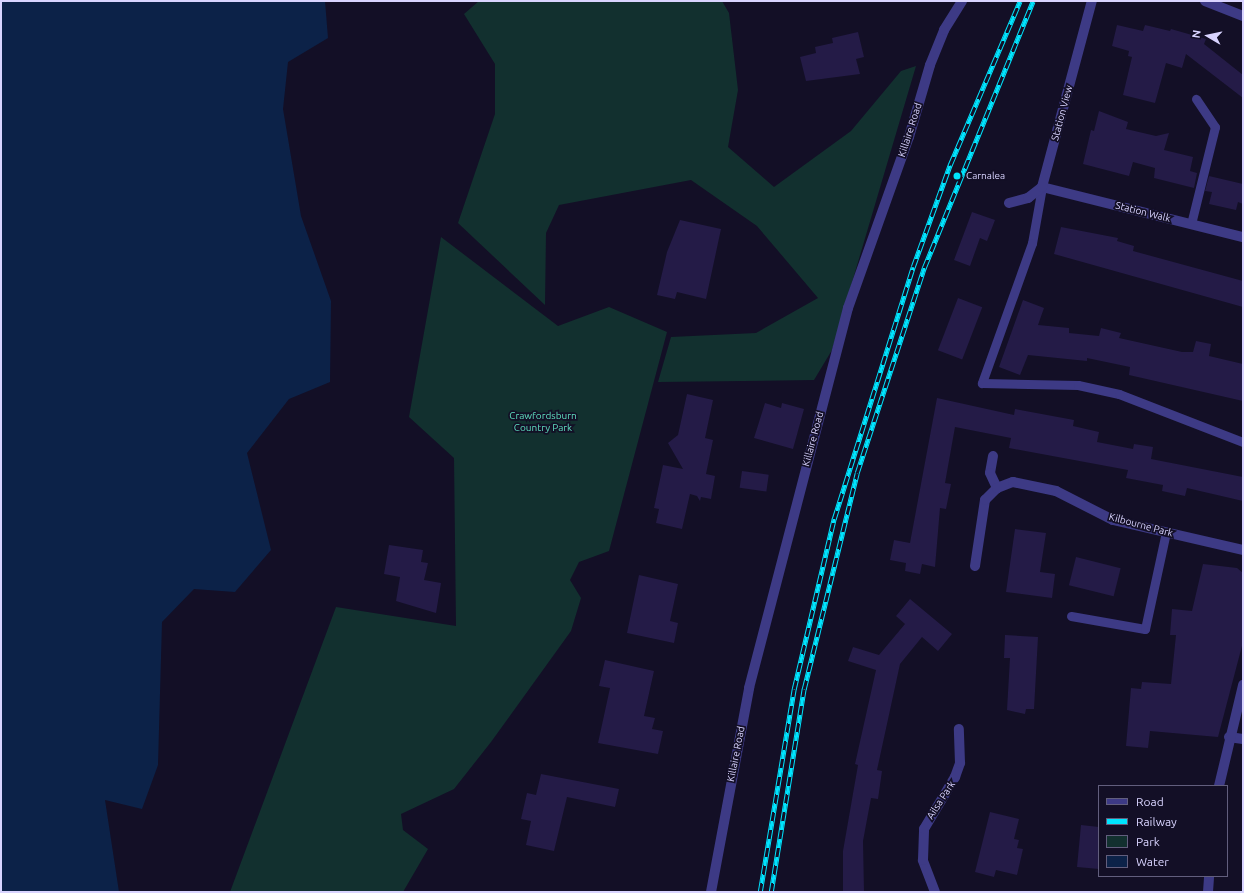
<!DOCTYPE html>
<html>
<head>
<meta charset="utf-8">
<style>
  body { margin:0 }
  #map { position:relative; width:1244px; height:893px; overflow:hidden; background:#130f26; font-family:Ubuntu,sans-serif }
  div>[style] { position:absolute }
  .green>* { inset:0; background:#12302f }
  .water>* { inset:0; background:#0c2248 }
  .building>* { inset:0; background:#241b47; transform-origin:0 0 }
  .lane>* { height:9px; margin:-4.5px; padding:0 4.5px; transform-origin:4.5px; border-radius:4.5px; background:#3d3a85 }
  .street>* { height:10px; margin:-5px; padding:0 5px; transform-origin:5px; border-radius:5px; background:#3d3a85 }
  .rail>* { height:4.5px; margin-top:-2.25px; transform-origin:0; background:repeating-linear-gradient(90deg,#130f26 0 9px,#00e5ff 0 18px); box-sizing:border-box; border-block:1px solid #00e5ff }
  .dots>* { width:11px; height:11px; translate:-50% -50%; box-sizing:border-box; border:2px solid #130f26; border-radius:50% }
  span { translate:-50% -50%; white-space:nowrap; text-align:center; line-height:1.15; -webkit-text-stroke:3.5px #130f26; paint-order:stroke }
  .street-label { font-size:10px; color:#d9d4ff }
  .poi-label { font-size:10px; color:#d9d4ff }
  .left { translate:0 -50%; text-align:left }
  .park-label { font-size:10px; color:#5fe0c0 }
  .frame { position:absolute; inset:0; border:2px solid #d9d4ff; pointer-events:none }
  .legend { position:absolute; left:1098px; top:785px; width:130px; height:92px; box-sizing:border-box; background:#130f26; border:1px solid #625e7d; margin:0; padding:5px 7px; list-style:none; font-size:12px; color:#d9d4ff }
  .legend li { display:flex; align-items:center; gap:8px; height:20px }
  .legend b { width:20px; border:1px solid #625e7d }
  .north { position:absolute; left:1188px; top:16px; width:40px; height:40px; -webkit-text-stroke:3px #130f26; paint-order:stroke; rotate:279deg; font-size:11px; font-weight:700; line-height:16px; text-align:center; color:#d9d4ff }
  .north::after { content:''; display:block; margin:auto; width:14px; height:18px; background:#d9d4ff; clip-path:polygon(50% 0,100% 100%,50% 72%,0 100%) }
</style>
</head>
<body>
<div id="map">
  <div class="green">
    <i style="clip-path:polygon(479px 1px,722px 1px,729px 13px,738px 90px,728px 147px,774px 187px,851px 131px,901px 71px,916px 66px,832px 350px,814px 380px,658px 382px,671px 337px,756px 333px,818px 298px,757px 226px,691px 180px,559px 205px,546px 233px,545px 305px,458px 223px,495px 114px,495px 64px,464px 14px)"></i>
    <i style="clip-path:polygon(441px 237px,558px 326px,609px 307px,667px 332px,609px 551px,579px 562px,570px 580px,581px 598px,571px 631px,491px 742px,454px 789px,401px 814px,403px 830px,428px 849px,403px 892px,230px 892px,336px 607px,456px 626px,454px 458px,409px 417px)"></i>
  </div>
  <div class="water">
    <i style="clip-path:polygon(1px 1px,325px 1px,328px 38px,288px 62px,283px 109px,301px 216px,331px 301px,330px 382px,289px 399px,247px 453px,271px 550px,235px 592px,194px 589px,162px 622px,158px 765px,142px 809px,105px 800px,119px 892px,1px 892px)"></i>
  </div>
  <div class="building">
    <i style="clip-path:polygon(1117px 25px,1143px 31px,1145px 25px,1170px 31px,1171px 29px,1206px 39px,1204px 44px,1243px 75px,1243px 98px,1186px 54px,1182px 68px,1166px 63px,1155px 103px,1123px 95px,1132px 57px,1128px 56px,1129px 51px,1112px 46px)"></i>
    <i style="clip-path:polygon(858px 32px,864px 57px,856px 59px,860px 74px,806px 81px,800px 57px,816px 53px,815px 47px,833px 43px,832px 38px)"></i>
    <i style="clip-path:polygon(1099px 111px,1128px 122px,1126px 129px,1156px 136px,1169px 133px,1164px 150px,1193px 157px,1190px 171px,1197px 173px,1194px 188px,1154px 178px,1155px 168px,1133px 162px,1129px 176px,1083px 164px,1091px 130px,1094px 131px)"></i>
    <i style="clip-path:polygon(1209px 176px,1243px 184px,1243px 204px,1238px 202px,1236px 210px,1209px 204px,1212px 192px,1205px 191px)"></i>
    <i style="clip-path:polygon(972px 212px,995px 220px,987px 241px,980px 238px,970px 266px,954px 260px)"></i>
    <i style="clip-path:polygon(680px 220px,721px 229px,706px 299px,677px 292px,675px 299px,657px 295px,667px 252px)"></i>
    <i style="clip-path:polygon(1061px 227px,1118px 238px,1117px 241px,1134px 246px,1133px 251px,1243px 281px,1243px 307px,1054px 254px)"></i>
    <i style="left:958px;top:298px;width:26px;height:56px;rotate:21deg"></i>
    <i style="clip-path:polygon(1023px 300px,1044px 308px,1038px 325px,1069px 328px,1069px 333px,1099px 336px,1101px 328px,1121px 333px,1119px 338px,1182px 352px,1193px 352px,1196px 341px,1211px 344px,1209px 356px,1243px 364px,1243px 401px,1129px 375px,1130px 367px,1087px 358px,1087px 361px,1028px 355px,1020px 375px,999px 367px)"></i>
    <i style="clip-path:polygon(687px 394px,713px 400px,705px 438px,713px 440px,706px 474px,715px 476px,711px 499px,701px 497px,700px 501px,697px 496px,690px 494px,682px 529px,656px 523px,659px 509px,654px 508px,663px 465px,683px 469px,668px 443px,678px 435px)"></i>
    <i style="clip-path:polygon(937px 398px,1014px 415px,1015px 409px,1074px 420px,1073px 426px,1099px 432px,1097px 442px,1133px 449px,1134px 444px,1153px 447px,1151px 459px,1243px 477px,1243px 501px,1187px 488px,1185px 496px,1162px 491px,1163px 485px,1126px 478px,1128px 470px,1009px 448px,1011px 438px,955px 427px,945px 483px,951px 484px,946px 509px,940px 508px,935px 567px,922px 564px,920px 574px,905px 571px,906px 563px,890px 560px,894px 540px,910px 543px)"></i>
    <i style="clip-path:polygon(765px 403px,781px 408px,782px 403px,804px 409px,793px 449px,754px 438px)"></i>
    <i style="left:742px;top:471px;width:27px;height:17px;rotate:8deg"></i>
    <i style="clip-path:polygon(1015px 529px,1046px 533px,1040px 572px,1055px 574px,1052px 598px,1006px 592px)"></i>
    <i style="clip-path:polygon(389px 545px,423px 550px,421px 562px,428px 563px,424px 580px,441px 583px,436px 613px,396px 601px,400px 577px,384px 574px)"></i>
    <i style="left:1076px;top:557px;width:46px;height:29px;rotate:14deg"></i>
    <i style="clip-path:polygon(1203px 564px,1237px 568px,1243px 573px,1243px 642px,1218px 737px,1150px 731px,1148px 748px,1126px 746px,1131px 688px,1141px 689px,1142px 682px,1171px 684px,1176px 635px,1170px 635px,1172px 609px,1192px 611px)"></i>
    <i style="clip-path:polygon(639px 575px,678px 584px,670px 621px,678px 623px,674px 643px,627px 633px)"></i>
    <i style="clip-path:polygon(910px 599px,952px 634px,938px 651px,922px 637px,900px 664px,877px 770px,882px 771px,878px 799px,871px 798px,863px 841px,864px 892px,843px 892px,843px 851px,858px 765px,855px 764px,876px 670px,848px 661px,853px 647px,879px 655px,905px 624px,896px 616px)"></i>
    <i style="clip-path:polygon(1005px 635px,1038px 637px,1034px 709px,1026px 709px,1025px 714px,1007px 710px,1010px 658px,1004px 658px)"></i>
    <i style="clip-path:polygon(605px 660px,654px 671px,644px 716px,655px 718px,652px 729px,663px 731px,658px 754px,598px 743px,610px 688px,599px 686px)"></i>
    <i style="clip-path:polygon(541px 774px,619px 789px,615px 807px,567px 797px,554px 851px,526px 845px,531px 821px,521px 819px,527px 793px,536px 795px)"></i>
    <i style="clip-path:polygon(990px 812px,1019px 819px,1014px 839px,1019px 840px,1017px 848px,1023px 849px,1017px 875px,996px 870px,994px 877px,975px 872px)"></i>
    <i style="clip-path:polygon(1081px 825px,1099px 827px,1099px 869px,1077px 867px)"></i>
  </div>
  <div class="lane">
    <i style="left:1042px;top:187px;width:57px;rotate:100.1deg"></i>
    <i style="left:1032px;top:243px;width:149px;rotate:109.7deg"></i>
    <i style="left:982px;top:383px;width:96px;rotate:1.2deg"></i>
    <i style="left:1078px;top:385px;width:42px;rotate:12.4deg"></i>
    <i style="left:1119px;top:394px;width:133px;rotate:21.2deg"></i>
    <i style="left:1191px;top:224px;width:100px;rotate:-76.1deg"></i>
    <i style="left:1215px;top:127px;width:34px;rotate:-124deg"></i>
    <i style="left:1071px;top:616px;width:75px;rotate:10deg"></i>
    <i style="left:1145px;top:629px;width:99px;rotate:-77.8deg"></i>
  </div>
  <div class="street">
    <i style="left:1205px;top:1px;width:41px;rotate:21.5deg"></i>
    <i style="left:1042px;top:187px;width:207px;rotate:14deg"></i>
    <i style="left:1009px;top:203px;width:20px;rotate:-15deg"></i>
    <i style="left:1028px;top:198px;width:18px;rotate:-38deg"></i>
    <i style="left:1042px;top:187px;width:193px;rotate:-75deg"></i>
    <i style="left:993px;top:456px;width:17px;rotate:100deg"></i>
    <i style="left:990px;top:473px;width:17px;rotate:65deg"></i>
    <i style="left:975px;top:566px;width:67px;rotate:-81.4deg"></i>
    <i style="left:985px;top:500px;width:17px;rotate:-45deg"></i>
    <i style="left:997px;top:488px;width:17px;rotate:-21deg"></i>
    <i style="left:1013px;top:482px;width:44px;rotate:11.8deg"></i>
    <i style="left:1056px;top:491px;width:64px;rotate:27deg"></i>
    <i style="left:1113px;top:520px;width:133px;rotate:13deg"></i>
    <i style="left:1229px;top:737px;width:14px;rotate:8deg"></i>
    <i style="left:1219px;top:786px;width:104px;rotate:-76.6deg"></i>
    <i style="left:711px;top:892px;width:208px;rotate:-79.4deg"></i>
    <i style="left:749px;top:688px;width:393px;rotate:-75.4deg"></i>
    <i style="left:848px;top:308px;width:182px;rotate:-70.4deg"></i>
    <i style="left:909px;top:137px;width:75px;rotate:-73.7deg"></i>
    <i style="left:930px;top:65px;width:38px;rotate:-68deg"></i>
    <i style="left:944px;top:30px;width:34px;rotate:-58deg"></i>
    <i style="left:935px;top:892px;width:34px;rotate:-111deg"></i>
    <i style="left:923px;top:860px;width:31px;rotate:-88deg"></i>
    <i style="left:924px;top:829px;width:61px;rotate:-59.2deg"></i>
    <i style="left:955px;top:777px;width:15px;rotate:-70deg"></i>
    <i style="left:960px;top:763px;width:34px;rotate:-92deg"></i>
    <i style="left:1208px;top:892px;width:16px;rotate:-86deg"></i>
  </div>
  <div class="rail">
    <i style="left:760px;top:892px;width:206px;rotate:-80.5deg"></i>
    <i style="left:794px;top:689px;width:175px;rotate:-76.8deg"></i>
    <i style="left:834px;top:519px;width:264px;rotate:-72.6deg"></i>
    <i style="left:913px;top:267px;width:109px;rotate:-70.1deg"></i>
    <i style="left:950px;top:165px;width:178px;rotate:-66.9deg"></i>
    <i style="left:771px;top:892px;width:206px;rotate:-80.8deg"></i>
    <i style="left:804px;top:689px;width:222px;rotate:-76.2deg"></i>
    <i style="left:857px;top:473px;width:216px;rotate:-71.9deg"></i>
    <i style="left:924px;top:268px;width:288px;rotate:-67.8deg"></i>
  </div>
  <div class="dots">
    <i style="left:957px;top:176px;background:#00e5ff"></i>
  </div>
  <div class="street-label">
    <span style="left:1062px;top:113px;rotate:-75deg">Station View</span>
    <span style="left:910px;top:130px;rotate:-72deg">Killaire Road</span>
    <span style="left:1143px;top:212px;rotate:14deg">Station Walk</span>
    <span style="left:813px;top:439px;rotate:-75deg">Killaire Road</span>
    <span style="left:1141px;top:525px;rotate:15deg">Kilbourne Park</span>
    <span style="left:736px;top:754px;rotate:-79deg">Killaire Road</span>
    <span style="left:941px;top:800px;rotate:-57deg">Ailsa Park</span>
  </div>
  <div class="poi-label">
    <span class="left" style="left:966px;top:176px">Carnalea</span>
  </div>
  <div class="park-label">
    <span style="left:543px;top:421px">Crawfordsburn<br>Country Park</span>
  </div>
  <div class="frame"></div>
  <ul class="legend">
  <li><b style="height:5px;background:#3d3a85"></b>Road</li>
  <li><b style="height:5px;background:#00e5ff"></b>Railway</li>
  <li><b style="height:11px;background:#12302f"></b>Park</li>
  <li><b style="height:11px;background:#0c2248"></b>Water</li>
  </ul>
  <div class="north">N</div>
</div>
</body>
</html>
